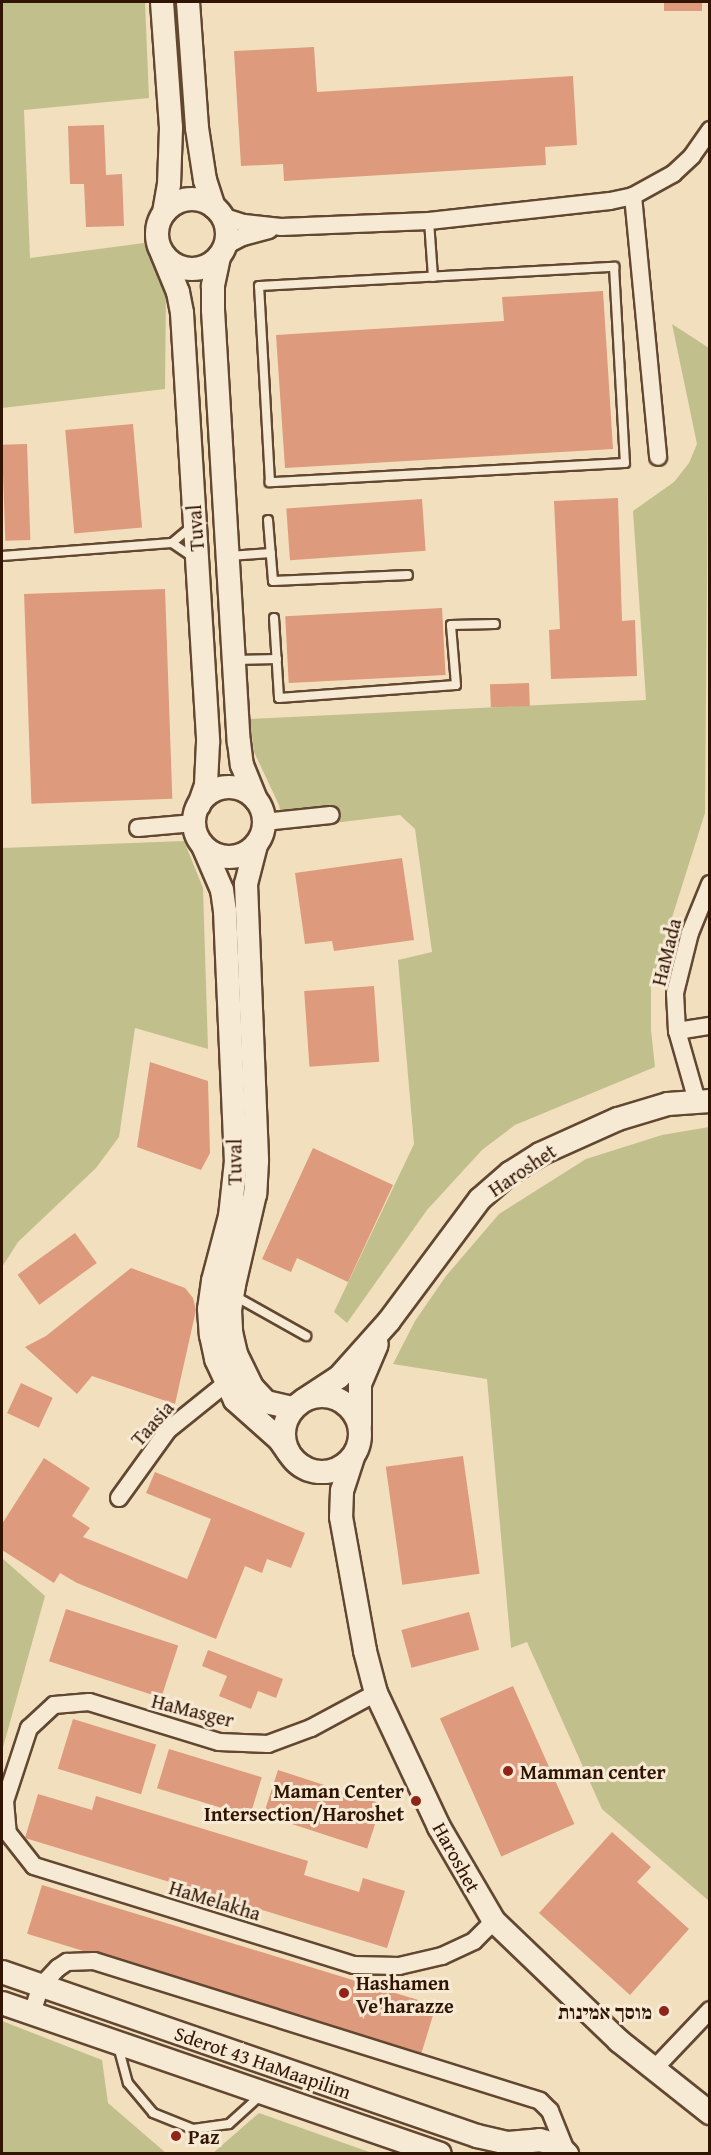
<!DOCTYPE html>
<html>
<head>
<meta charset="utf-8">
<style>
  body { margin:0 }
  #map { position:relative; width:711px; height:2155px; overflow:hidden; background:#f2dfbe; font-family:"Gentium Book Plus","Frank Ruhl Libre",serif }
  div>[style] { position:absolute }
  .green>* { inset:0; background:#c1c08d }
  .building>* { inset:0; background:#dd9a7c; transform-origin:0 0 }
  .roads { filter:drop-shadow(2px 0 #624731) drop-shadow(-2px 0 #624731) drop-shadow(0 2px #624731) drop-shadow(0 -2px #624731) }
  .lane>* { height:8px; margin:-4px; padding:0 4px; transform-origin:4px; border-radius:4px; background:#f7ead5 }
  .street>* { height:16px; margin:-8px; padding:0 8px; transform-origin:8px; border-radius:8px; background:#f7ead5 }
  .secondary>* { height:22px; margin:-11px; padding:0 11px; transform-origin:11px; border-radius:11px; background:#f7ead5 }
  .secondary>.ring { margin:-11px; padding:0; box-sizing:content-box; background:none; border:22px solid #f7ead5; border-radius:50% }
  .dots>* { width:16px; height:16px; translate:-50% -50%; box-sizing:border-box; border:3px solid #f7ead5; border-radius:50% }
  span { translate:-50% -50%; white-space:nowrap; text-align:center; line-height:1.15; -webkit-text-stroke:6px #f7ead5; paint-order:stroke }
  .street-label { font-size:20px; color:#321402 }
  .poi-label { font-size:20px; color:#321402; font-weight:700 }
  .left { translate:0 -50%; text-align:left }
  .right { translate:-100% -50%; text-align:right }
  .frame { position:absolute; inset:0; border:3px solid #321402; pointer-events:none }
</style>
</head>
<body>
<div id="map">
  <div class="green">
    <i style="clip-path:polygon(2px 2px,145px 2px,149px 98px,24px 110px,30px 258px,144px 243px,166px 291px,165px 389px,2px 408px)"></i>
    <i style="clip-path:polygon(672px 324px,709px 348px,705px 813px,651px 984px,651px 1030px,655px 1067px,515px 1125px,482px 1150px,427px 1210px,347px 1323px,334px 1312px,414px 1144px,398px 960px,432px 952px,415px 829px,400px 815px,284px 829px,279px 805px,254px 752px,250px 719px,646px 700px,633px 511px,674px 482px,689px 463px,697px 444px)"></i>
    <i style="clip-path:polygon(184px 841px,203px 888px,208px 1049px,135px 1028px,119px 1137px,96px 1168px,18px 1242px,2px 1267px,2px 848px)"></i>
    <i style="clip-path:polygon(709px 1127px,710px 1127px,709px 1901px,602px 1809px,527px 1642px,511px 1648px,487px 1379px,393px 1364px,415px 1321px,446px 1276px,499px 1214px,586px 1159px,662px 1135px)"></i>
    <i style="clip-path:polygon(2px 1558px,45px 1596px,2px 1751px)"></i>
    <i style="clip-path:polygon(2px 2021px,102px 2060px,108px 2103px,166px 2153px,2px 2153px)"></i>
    <i style="clip-path:polygon(259px 2113px,372px 2153px,213px 2153px)"></i>
  </div>
  <div class="building">
    <i style="left:664px;top:2px;width:38px;height:9px"></i>
    <i style="clip-path:polygon(314px 47px,317px 92px,573px 76px,577px 145px,545px 147px,546px 165px,284px 181px,283px 164px,241px 166px,234px 51px)"></i>
    <i style="clip-path:polygon(104px 125px,106px 175px,122px 174px,124px 226px,86px 227px,84px 184px,70px 184px,68px 126px)"></i>
    <i style="clip-path:polygon(603px 291px,613px 449px,285px 468px,276px 335px,504px 321px,502px 297px)"></i>
    <i style="left:133px;top:424px;width:104px;height:68px;rotate:85deg"></i>
    <i style="left:27px;top:444px;width:96px;height:25px;rotate:88deg"></i>
    <i style="clip-path:polygon(618px 498px,622px 621px,635px 620px,637px 676px,551px 679px,549px 630px,560px 629px,554px 501px)"></i>
    <i style="left:422px;top:499px;width:52px;height:136px;rotate:86deg"></i>
    <i style="left:165px;top:589px;width:210px;height:141px;rotate:88deg"></i>
    <i style="left:442px;top:608px;width:67px;height:157px;rotate:87deg"></i>
    <i style="left:529px;top:683px;width:23px;height:39px;rotate:88deg"></i>
    <i style="clip-path:polygon(402px 858px,414px 940px,334px 951px,332px 941px,305px 944px,295px 873px)"></i>
    <i style="left:374px;top:986px;width:76px;height:70px;rotate:86deg"></i>
    <i style="clip-path:polygon(150px 1062px,208px 1081px,210px 1153px,201px 1170px,137px 1147px)"></i>
    <i style="clip-path:polygon(313px 1148px,393px 1185px,348px 1282px,297px 1258px,291px 1272px,262px 1259px)"></i>
    <i style="left:75px;top:1233px;width:37px;height:71px;rotate:54deg"></i>
    <i style="clip-path:polygon(131px 1268px,185px 1288px,193px 1298px,196px 1310px,175px 1404px,92px 1376px,77px 1394px,25px 1347px,46px 1336px)"></i>
    <i style="left:21px;top:1383px;width:35px;height:33px;rotate:25deg"></i>
    <i style="left:463px;top:1456px;width:119px;height:78px;rotate:82deg"></i>
    <i style="clip-path:polygon(44px 1458px,90px 1488px,72px 1516px,90px 1528px,83px 1537px,187px 1579px,211px 1519px,146px 1493px,155px 1472px,305px 1533px,291px 1568px,267px 1559px,262px 1573px,245px 1566px,216px 1639px,77px 1583px,60px 1573px,54px 1583px,2px 1550px,2px 1524px)"></i>
    <i style="left:66px;top:1609px;width:118px;height:55px;rotate:18deg"></i>
    <i style="left:469px;top:1612px;width:39px;height:70px;rotate:75deg"></i>
    <i style="clip-path:polygon(208px 1650px,283px 1679px,276px 1698px,258px 1691px,251px 1709px,219px 1696px,227px 1676px,202px 1666px)"></i>
    <i style="left:513px;top:1686px;width:151px;height:80px;rotate:66deg"></i>
    <i style="left:73px;top:1719px;width:87px;height:52px;rotate:17deg"></i>
    <i style="left:169px;top:1749px;width:97px;height:41px;rotate:17deg"></i>
    <i style="left:278px;top:1770px;width:109px;height:47px;rotate:18deg"></i>
    <i style="clip-path:polygon(38px 1794px,92px 1810px,96px 1796px,308px 1861px,304px 1875px,359px 1892px,363px 1878px,405px 1891px,387px 1948px,25px 1838px)"></i>
    <i style="clip-path:polygon(612px 1832px,651px 1867px,637px 1882px,689px 1929px,630px 1995px,539px 1913px)"></i>
    <i style="left:42px;top:1885px;width:412px;height:51px;rotate:17deg"></i>
  </div>
  <div class="roads">
    <div class="lane">
      <i style="left:429px;top:221px;width:56px;rotate:85.9deg"></i>
      <i style="left:614px;top:267px;width:196px;rotate:86.8deg"></i>
      <i style="left:625px;top:463px;width:356px;rotate:176.9deg"></i>
      <i style="left:270px;top:482px;width:196px;rotate:-93.2deg"></i>
      <i style="left:259px;top:286px;width:356px;rotate:-3.1deg"></i>
      <i style="left:268px;top:520px;width:61px;rotate:85.3deg"></i>
      <i style="left:273px;top:581px;width:135px;rotate:-2.5deg"></i>
      <i style="left:172px;top:543px;width:27px;rotate:34deg"></i>
      <i style="left:2px;top:556px;width:170px;rotate:-4.4deg"></i>
      <i style="left:172px;top:543px;width:26px;rotate:-40deg"></i>
      <i style="left:229px;top:556px;width:42px;rotate:-4.1deg"></i>
      <i style="left:274px;top:618px;width:80px;rotate:86.4deg"></i>
      <i style="left:279px;top:698px;width:177px;rotate:-4.2deg"></i>
      <i style="left:456px;top:685px;width:60px;rotate:-94.8deg"></i>
      <i style="left:451px;top:625px;width:44px;rotate:-1.3deg"></i>
      <i style="left:235px;top:660px;width:42px;rotate:-1.4deg"></i>
      <i style="left:233px;top:1295px;width:84px;rotate:29.3deg"></i>
      <i style="left:118px;top:2046px;width:38px;rotate:75deg"></i>
      <i style="left:128px;top:2083px;width:39px;rotate:50deg"></i>
      <i style="left:153px;top:2113px;width:43px;rotate:21.8deg"></i>
      <i style="left:193px;top:2129px;width:36px;rotate:-8deg"></i>
      <i style="left:229px;top:2124px;width:43px;rotate:-42.2deg"></i>
    </div>
    <div class="street">
      <i style="left:633px;top:196px;width:262px;rotate:84.5deg"></i>
      <i style="left:222px;top:216px;width:23px;rotate:18deg"></i>
      <i style="left:244px;top:223px;width:37px;rotate:6deg"></i>
      <i style="left:281px;top:227px;width:148px;rotate:-2.3deg"></i>
      <i style="left:429px;top:221px;width:182px;rotate:-6.3deg"></i>
      <i style="left:610px;top:201px;width:24px;rotate:-12deg"></i>
      <i style="left:633px;top:196px;width:46px;rotate:-28.8deg"></i>
      <i style="left:673px;top:174px;width:26px;rotate:-43deg"></i>
      <i style="left:692px;top:156px;width:32px;rotate:-55deg"></i>
      <i style="left:225px;top:246px;width:20px;rotate:-27deg"></i>
      <i style="left:243px;top:237px;width:27px;rotate:-15deg"></i>
      <i style="left:264px;top:822px;width:67px;rotate:-6deg"></i>
      <i style="left:138px;top:828px;width:56px;rotate:-5.1deg"></i>
      <i style="left:677px;top:1031px;width:33px;rotate:-9deg"></i>
      <i style="left:697px;top:1101px;width:73px;rotate:-105.9deg"></i>
      <i style="left:677px;top:1031px;width:38px;rotate:-93deg"></i>
      <i style="left:675px;top:993px;width:62px;rotate:-76deg"></i>
      <i style="left:690px;top:933px;width:53px;rotate:-67.8deg"></i>
      <i style="left:119px;top:1498px;width:84px;rotate:-54.2deg"></i>
      <i style="left:168px;top:1430px;width:73px;rotate:-38.9deg"></i>
      <i style="left:376px;top:1693px;width:74px;rotate:151.7deg"></i>
      <i style="left:311px;top:1728px;width:46px;rotate:159.6deg"></i>
      <i style="left:268px;top:1744px;width:49px;rotate:-177.7deg"></i>
      <i style="left:219px;top:1742px;width:136px;rotate:-162.9deg"></i>
      <i style="left:89px;top:1702px;width:35px;rotate:175deg"></i>
      <i style="left:54px;top:1705px;width:34px;rotate:137deg"></i>
      <i style="left:29px;top:1728px;width:77px;rotate:108.2deg"></i>
      <i style="left:5px;top:1801px;width:32px;rotate:85deg"></i>
      <i style="left:8px;top:1833px;width:42px;rotate:51.8deg"></i>
      <i style="left:34px;top:1866px;width:335px;rotate:17.2deg"></i>
      <i style="left:354px;top:1965px;width:45px;rotate:1.3deg"></i>
      <i style="left:399px;top:1966px;width:44px;rotate:-13.1deg"></i>
      <i style="left:442px;top:1956px;width:35px;rotate:-25deg"></i>
      <i style="left:474px;top:1941px;width:28px;rotate:-45deg"></i>
      <i style="left:32px;top:2013px;width:28px;rotate:-72deg"></i>
      <i style="left:41px;top:1986px;width:25px;rotate:-47deg"></i>
      <i style="left:58px;top:1968px;width:11px;rotate:-34deg"></i>
      <i style="left:67px;top:1962px;width:27px;rotate:-2deg"></i>
      <i style="left:94px;top:1961px;width:467px;rotate:17.4deg"></i>
      <i style="left:540px;top:2101px;width:14px;rotate:45deg"></i>
      <i style="left:550px;top:2111px;width:45px;rotate:68deg"></i>
      <i style="left:654px;top:2069px;width:81px;rotate:-46.5deg"></i>
    </div>
    <div class="secondary">
      <i style="left:162px;top:2px;width:126px;rotate:85.9deg"></i>
      <i style="left:171px;top:128px;width:56px;rotate:92deg"></i>
      <i style="left:169px;top:184px;width:28px;rotate:100deg"></i>
      <i style="left:188px;top:2px;width:126px;rotate:85.9deg"></i>
      <i style="left:197px;top:128px;width:53px;rotate:81.3deg"></i>
      <i style="left:205px;top:180px;width:28px;rotate:72deg"></i>
      <i class="ring" style="left:157px;top:199px;width:48px;height:48px"></i>
      <i style="left:162px;top:253px;width:42px;rotate:67.7deg"></i>
      <i style="left:178px;top:292px;width:21px;rotate:79deg"></i>
      <i style="left:182px;top:313px;width:430px;rotate:86.5deg"></i>
      <i style="left:208px;top:742px;width:43px;rotate:92.7deg"></i>
      <i style="left:206px;top:785px;width:21px;rotate:109deg"></i>
      <i style="left:219px;top:257px;width:30px;rotate:102deg"></i>
      <i style="left:213px;top:286px;width:24px;rotate:90deg"></i>
      <i style="left:213px;top:310px;width:433px;rotate:86.6deg"></i>
      <i style="left:239px;top:742px;width:23px;rotate:83deg"></i>
      <i style="left:242px;top:765px;width:37px;rotate:68deg"></i>
      <i class="ring" style="left:194px;top:787px;width:48px;height:48px"></i>
      <i style="left:256px;top:845px;width:40px;rotate:104.4deg"></i>
      <i style="left:246px;top:884px;width:277px;rotate:87.7deg"></i>
      <i style="left:257px;top:1161px;width:33px;rotate:93deg"></i>
      <i style="left:255px;top:1194px;width:93px;rotate:103deg"></i>
      <i style="left:234px;top:1285px;width:25px;rotate:99deg"></i>
      <i style="left:230px;top:1310px;width:22px;rotate:87deg"></i>
      <i style="left:231px;top:1332px;width:23px;rotate:77deg"></i>
      <i style="left:236px;top:1354px;width:37px;rotate:64deg"></i>
      <i style="left:252px;top:1387px;width:21px;rotate:47deg"></i>
      <i style="left:266px;top:1402px;width:28px;rotate:13deg"></i>
      <i style="left:203px;top:846px;width:48px;rotate:66.6deg"></i>
      <i style="left:222px;top:890px;width:21px;rotate:82deg"></i>
      <i style="left:225px;top:911px;width:250px;rotate:87.5deg"></i>
      <i style="left:236px;top:1161px;width:55px;rotate:96.2deg"></i>
      <i style="left:230px;top:1216px;width:67px;rotate:104.7deg"></i>
      <i style="left:213px;top:1281px;width:28px;rotate:98deg"></i>
      <i style="left:209px;top:1309px;width:26px;rotate:86deg"></i>
      <i style="left:211px;top:1335px;width:25px;rotate:78deg"></i>
      <i style="left:216px;top:1359px;width:45px;rotate:65.1deg"></i>
      <i style="left:235px;top:1400px;width:59px;rotate:41.6deg"></i>
      <i style="left:279px;top:1439px;width:16px;rotate:55deg"></i>
      <i class="ring" style="left:284px;top:1396px;width:54px;height:54px"></i>
      <i style="left:304px;top:1400px;width:42px;rotate:-33.3deg"></i>
      <i style="left:339px;top:1377px;width:75px;rotate:-48.2deg"></i>
      <i style="left:389px;top:1321px;width:152px;rotate:-53.3deg"></i>
      <i style="left:480px;top:1199px;width:40px;rotate:-41deg"></i>
      <i style="left:510px;top:1173px;width:36px;rotate:-32deg"></i>
      <i style="left:540px;top:1154px;width:85px;rotate:-24.2deg"></i>
      <i style="left:618px;top:1119px;width:52px;rotate:-16.7deg"></i>
      <i style="left:668px;top:1104px;width:42px;rotate:-4.1deg"></i>
      <i style="left:360px;top:1424px;width:40px;rotate:-90deg"></i>
      <i style="left:360px;top:1384px;width:43px;rotate:-67deg"></i>
      <i style="left:353px;top:1457px;width:36px;rotate:108deg"></i>
      <i style="left:342px;top:1491px;width:26px;rotate:92deg"></i>
      <i style="left:341px;top:1517px;width:136px;rotate:79.8deg"></i>
      <i style="left:365px;top:1651px;width:43px;rotate:75.3deg"></i>
      <i style="left:376px;top:1693px;width:148px;rotate:64.8deg"></i>
      <i style="left:439px;top:1827px;width:109px;rotate:59.7deg"></i>
      <i style="left:494px;top:1921px;width:173px;rotate:43.8deg"></i>
      <i style="left:619px;top:2041px;width:116px;rotate:38.4deg"></i>
      <i style="left:2px;top:1972px;width:503px;rotate:19.05deg"></i>
      <i style="left:477px;top:2136px;width:32px;rotate:13deg"></i>
      <i style="left:508px;top:2143px;width:32px;rotate:-5deg"></i>
      <i style="left:540px;top:2140px;width:19px;rotate:16deg"></i>
      <i style="left:558px;top:2145px;width:13px;rotate:45deg"></i>
      <i style="left:2px;top:2003px;width:463px;rotate:19deg"></i>
    </div>
  </div>
  <div class="dots">
    <i style="left:508px;top:1771px;background:#8f2418"></i>
    <i style="left:416px;top:1801px;background:#8f2418"></i>
    <i style="left:344px;top:1993px;background:#8f2418"></i>
    <i style="left:664px;top:2011px;background:#8f2418"></i>
    <i style="left:176px;top:2136px;background:#8f2418"></i>
  </div>
  <div class="street-label">
    <span style="left:195px;top:528px;rotate:-94deg">Tuval</span>
    <span style="left:666px;top:952px;rotate:-76deg">HaMada</span>
    <span style="left:234px;top:1162px;rotate:-90deg">Tuval</span>
    <span style="left:522px;top:1170px;rotate:-34deg">Haroshet</span>
    <span style="left:152px;top:1423px;rotate:-48deg">Taasia</span>
    <span style="left:193px;top:1710px;rotate:14deg">HaMasger</span>
    <span style="left:457px;top:1857px;rotate:61deg">Haroshet</span>
    <span style="left:215px;top:1900px;rotate:17deg">HaMelakha</span>
    <span style="left:263px;top:2062px;rotate:19deg">Sderot 43 HaMaapilim</span>
  </div>
  <div class="poi-label">
    <span class="left" style="left:520px;top:1771px">Mamman center</span>
    <span class="right" style="left:404px;top:1802px">Maman Center<br>Intersection/Haroshet</span>
    <span class="left" style="left:356px;top:1994px">Hashamen<br>Ve'harazze</span>
    <span class="right" style="left:652px;top:2011px">מוסך אמינות</span>
    <span class="left" style="left:188px;top:2136px">Paz</span>
  </div>
  <div class="frame"></div>
</div>
</body>
</html>
